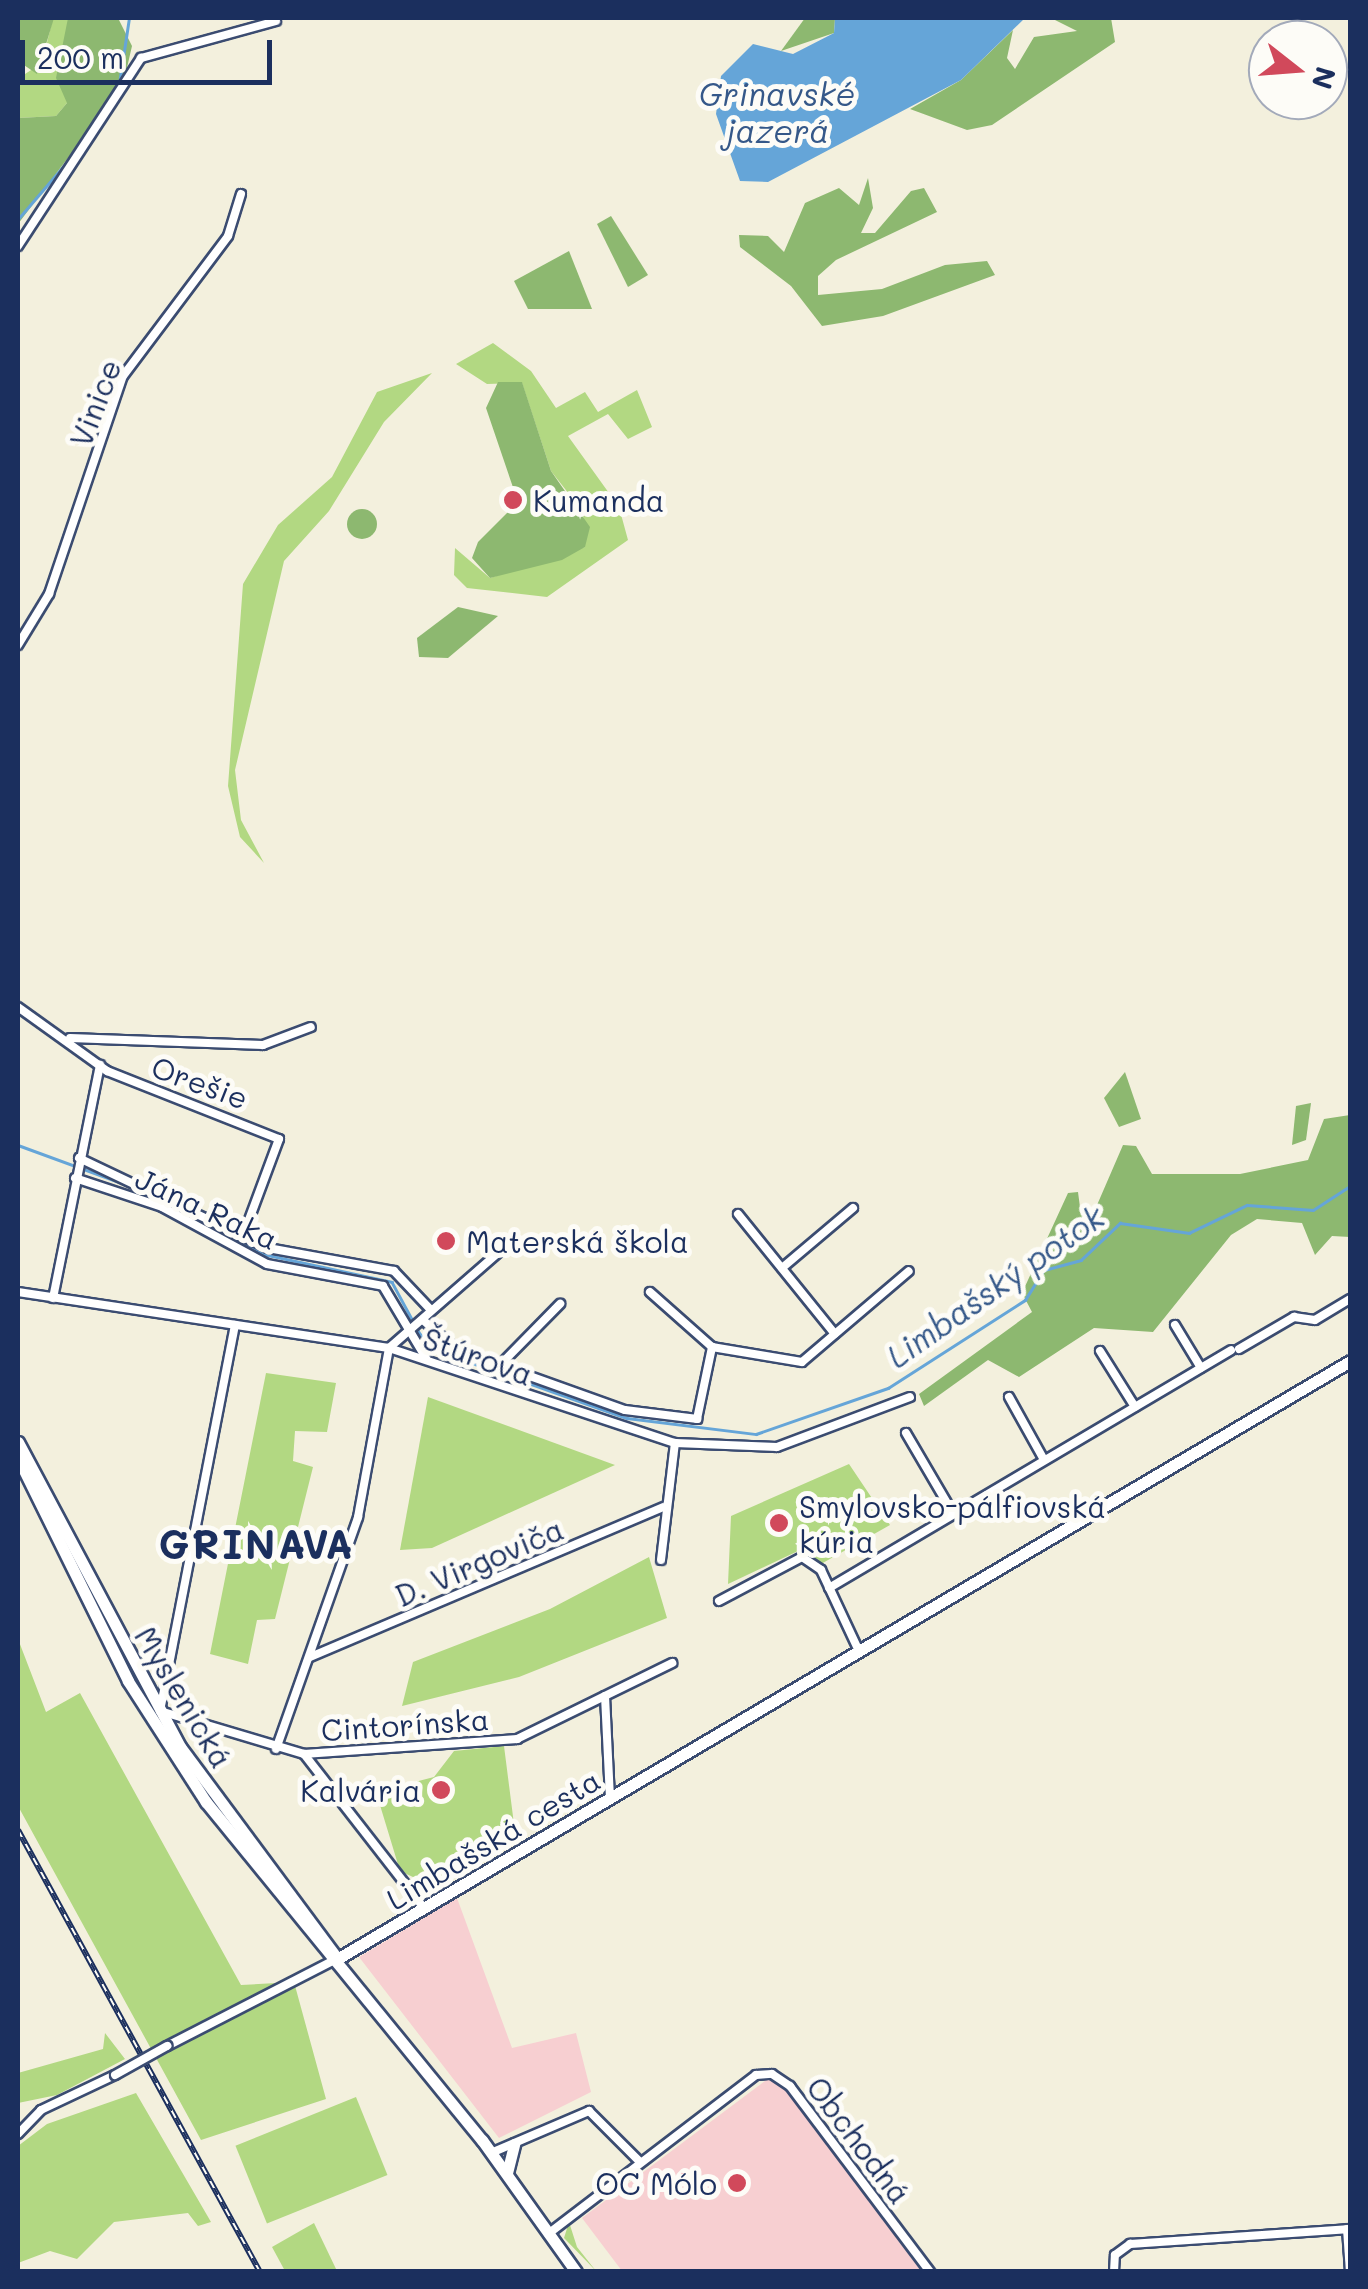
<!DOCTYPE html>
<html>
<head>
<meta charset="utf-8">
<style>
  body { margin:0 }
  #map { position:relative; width:1368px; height:2289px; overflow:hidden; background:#f3f0dd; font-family:Mali,sans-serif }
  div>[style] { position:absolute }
  .built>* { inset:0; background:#f7cfd1 }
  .green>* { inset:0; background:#b2d882; transform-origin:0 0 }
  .forest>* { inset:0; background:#8db870 }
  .round { border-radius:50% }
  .water>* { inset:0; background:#65a5d8 }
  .stream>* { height:2.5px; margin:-1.25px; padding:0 1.25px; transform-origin:1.25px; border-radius:1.25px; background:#65a5d8 }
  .roads { filter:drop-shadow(2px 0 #3b4c71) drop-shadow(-2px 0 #3b4c71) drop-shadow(0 2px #3b4c71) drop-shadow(0 -2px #3b4c71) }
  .street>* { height:8px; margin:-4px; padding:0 4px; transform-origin:4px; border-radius:4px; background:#fff }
  .secondary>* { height:11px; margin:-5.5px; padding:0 5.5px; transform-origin:5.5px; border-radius:5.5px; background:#fff }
  .rail>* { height:6px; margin-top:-3px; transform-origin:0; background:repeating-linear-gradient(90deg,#fdfcf7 0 8px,#1b2f5e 0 16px); box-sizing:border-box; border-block:2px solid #1b2f5e }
  .bridges { filter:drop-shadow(2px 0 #3b4c71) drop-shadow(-2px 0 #3b4c71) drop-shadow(0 2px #3b4c71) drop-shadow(0 -2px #3b4c71) }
  .street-bridge>* { height:8px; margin:-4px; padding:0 4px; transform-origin:4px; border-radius:4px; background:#fff }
  .dots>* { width:28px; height:28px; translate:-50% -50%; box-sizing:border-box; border:5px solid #fdfcf7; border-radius:50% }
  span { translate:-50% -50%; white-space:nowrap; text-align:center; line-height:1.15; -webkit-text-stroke:10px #fdfcf7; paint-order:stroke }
  .street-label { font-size:30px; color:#1b2f5e }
  .poi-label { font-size:30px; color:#1b2f5e }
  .left { translate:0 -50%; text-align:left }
  .right { translate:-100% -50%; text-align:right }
  .water-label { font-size:32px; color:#355889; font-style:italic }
  .district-label { font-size:40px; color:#1b2f5e; font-weight:700; letter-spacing:2.5px }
  .frame { position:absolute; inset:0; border:20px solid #1b2f5e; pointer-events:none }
  .north { position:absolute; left:1248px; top:20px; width:100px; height:100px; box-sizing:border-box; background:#fdfcf7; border:2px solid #a3aaba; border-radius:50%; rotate:107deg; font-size:28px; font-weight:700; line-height:40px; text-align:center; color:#1b2f5e }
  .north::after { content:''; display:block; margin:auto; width:35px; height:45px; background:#d1495b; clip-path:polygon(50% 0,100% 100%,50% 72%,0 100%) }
  .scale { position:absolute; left:20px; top:40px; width:252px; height:45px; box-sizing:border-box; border:5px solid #1b2f5e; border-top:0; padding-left:12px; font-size:30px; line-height:35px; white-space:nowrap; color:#1b2f5e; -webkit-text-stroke:8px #fdfcf7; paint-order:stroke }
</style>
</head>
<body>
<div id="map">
  <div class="built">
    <i style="clip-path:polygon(457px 1898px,512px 2048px,576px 2033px,591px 2092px,499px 2138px,359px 1957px)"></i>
    <i style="clip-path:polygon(769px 2078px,783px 2084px,921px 2271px,622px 2271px,582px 2218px)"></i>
  </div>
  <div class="green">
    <i style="clip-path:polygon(53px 18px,68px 18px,67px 103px,56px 116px,18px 118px,18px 61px,25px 74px,42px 63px)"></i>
    <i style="clip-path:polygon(493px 343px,531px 371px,556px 408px,585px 392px,598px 412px,637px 390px,652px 427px,628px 439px,608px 414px,568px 436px,619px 507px,628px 540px,547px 597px,467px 588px,454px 575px,455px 548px,490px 578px,585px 547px,583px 512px,551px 471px,522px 383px,487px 384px,456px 364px)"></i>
    <i style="clip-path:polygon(432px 373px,384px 422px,329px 511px,284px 561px,235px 770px,241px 820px,264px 863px,240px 837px,228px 786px,243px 584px,278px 525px,332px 477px,377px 392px)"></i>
    <i style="clip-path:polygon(266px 1373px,336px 1383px,327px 1432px,295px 1431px,293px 1461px,313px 1467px,275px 1619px,257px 1620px,248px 1664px,210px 1654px)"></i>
    <i style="clip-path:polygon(428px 1397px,615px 1465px,432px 1548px,400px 1550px)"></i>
    <i style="clip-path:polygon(849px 1464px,890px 1525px,821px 1564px,798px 1551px,728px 1584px,731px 1516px)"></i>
    <i style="clip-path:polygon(649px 1557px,667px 1618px,519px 1677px,402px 1706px,413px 1662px,550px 1609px)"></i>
    <i style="clip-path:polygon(18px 1639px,46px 1712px,80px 1693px,241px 1985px,294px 1982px,326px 2099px,201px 2140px,18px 1806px)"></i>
    <i style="clip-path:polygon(504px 1746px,515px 1832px,428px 1884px,400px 1871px,376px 1792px,434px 1777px,454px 1751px)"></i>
    <i style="clip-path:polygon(105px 2033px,125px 2059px,57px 2095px,18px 2103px,18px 2073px,103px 2049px)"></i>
    <i style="clip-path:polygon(136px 2093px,211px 2222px,198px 2226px,188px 2213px,114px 2222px,77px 2259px,50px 2251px,18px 2263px,18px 2146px,47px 2124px)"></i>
    <i style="left:356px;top:2097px;width:84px;height:130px;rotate:68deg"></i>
    <i style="clip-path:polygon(569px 2222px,577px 2247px,596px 2271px,564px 2238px)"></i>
    <i style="clip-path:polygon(314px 2223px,337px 2271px,285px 2271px,272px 2247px)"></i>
  </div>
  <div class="forest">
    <i style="clip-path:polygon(18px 18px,54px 18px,37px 74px,18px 61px)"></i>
    <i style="clip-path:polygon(68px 18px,118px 18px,132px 46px,123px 85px,18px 224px,18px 118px,56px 116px,67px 103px,56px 78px)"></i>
    <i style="clip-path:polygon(805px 18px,835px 18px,834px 33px,781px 51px)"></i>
    <i style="clip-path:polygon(1051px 18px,1111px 18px,1115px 42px,992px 125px,967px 130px,910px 109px,961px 80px,1013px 30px,1007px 58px,1015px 69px,1034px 37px,1077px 31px)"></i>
    <i style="clip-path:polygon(868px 178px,873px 208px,861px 233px,875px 233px,911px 191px,924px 188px,937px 212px,836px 260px,818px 276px,818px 295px,882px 289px,945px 265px,987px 261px,995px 275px,883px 316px,822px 326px,791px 286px,740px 247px,739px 235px,768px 236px,784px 252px,805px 203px,839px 188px,859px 205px)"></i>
    <i style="clip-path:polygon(611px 216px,648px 275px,628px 287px,597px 224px)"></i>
    <i style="clip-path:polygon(569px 251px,592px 309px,528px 309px,514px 281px)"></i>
    <i style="clip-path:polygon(498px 382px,522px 382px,551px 471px,590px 527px,585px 547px,562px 560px,490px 578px,472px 558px,478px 542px,518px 502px,486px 408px)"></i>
    <i class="round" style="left:347px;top:509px;width:30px;height:30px"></i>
    <i style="clip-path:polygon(458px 607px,498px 616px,448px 658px,419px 657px,417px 638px)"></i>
    <i style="clip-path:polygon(1125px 1072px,1141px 1119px,1119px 1127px,1104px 1098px)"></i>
    <i style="clip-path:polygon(1311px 1103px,1306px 1140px,1292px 1145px,1296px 1106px)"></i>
    <i style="clip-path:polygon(1350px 1115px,1350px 1237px,1332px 1236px,1315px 1255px,1302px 1223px,1257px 1219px,1231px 1235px,1153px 1332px,1094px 1328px,1019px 1377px,988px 1360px,924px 1406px,919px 1394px,1032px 1312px,1022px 1293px,1068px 1193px,1078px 1192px,1081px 1215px,1094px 1212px,1123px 1145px,1136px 1146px,1152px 1174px,1240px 1174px,1308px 1160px,1324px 1119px)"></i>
  </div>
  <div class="water">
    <i style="clip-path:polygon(835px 18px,1025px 18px,961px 80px,768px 182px,740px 181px,716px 114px,721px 76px,753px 44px,793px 54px,834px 33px)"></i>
  </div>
  <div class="stream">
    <i style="left:119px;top:84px;width:67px;rotate:-81.4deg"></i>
    <i style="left:18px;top:219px;width:86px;rotate:-49.3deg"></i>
    <i style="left:18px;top:1145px;width:119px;rotate:20.1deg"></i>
    <i style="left:201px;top:1220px;width:71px;rotate:28.7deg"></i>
    <i style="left:263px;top:1254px;width:132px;rotate:12.2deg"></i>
    <i style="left:392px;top:1282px;width:59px;rotate:61.7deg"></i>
    <i style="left:420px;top:1334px;width:34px;rotate:37deg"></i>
    <i style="left:447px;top:1354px;width:191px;rotate:19.6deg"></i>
    <i style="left:627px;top:1418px;width:130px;rotate:7.1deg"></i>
    <i style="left:756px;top:1434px;width:140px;rotate:-19.2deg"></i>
    <i style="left:888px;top:1388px;width:163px;rotate:-32.7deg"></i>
    <i style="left:1025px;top:1300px;width:36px;rotate:-58deg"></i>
    <i style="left:1044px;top:1270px;width:38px;rotate:-15deg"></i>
    <i style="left:1081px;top:1260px;width:54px;rotate:-43.5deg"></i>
    <i style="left:1120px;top:1223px;width:70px;rotate:8.2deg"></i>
    <i style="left:1189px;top:1233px;width:64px;rotate:-25.8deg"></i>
    <i style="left:1247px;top:1205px;width:66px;rotate:4.3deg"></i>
    <i style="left:1313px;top:1210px;width:44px;rotate:-33deg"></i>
  </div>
  <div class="roads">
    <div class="street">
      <i style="left:18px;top:246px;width:225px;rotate:-56.8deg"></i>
      <i style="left:141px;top:58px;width:140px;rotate:-15.3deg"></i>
      <i style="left:18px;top:645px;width:60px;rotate:-58.7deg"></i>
      <i style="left:49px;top:594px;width:230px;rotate:-71.3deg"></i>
      <i style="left:123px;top:376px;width:175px;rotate:-53.1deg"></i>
      <i style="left:228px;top:236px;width:44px;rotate:-72.8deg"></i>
      <i style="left:18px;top:1007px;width:110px;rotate:35.7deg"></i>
      <i style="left:107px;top:1071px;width:185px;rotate:21.6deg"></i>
      <i style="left:279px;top:1139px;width:103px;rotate:110.4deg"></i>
      <i style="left:70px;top:1038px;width:193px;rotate:2.1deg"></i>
      <i style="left:263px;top:1045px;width:51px;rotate:-20.6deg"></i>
      <i style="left:79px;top:1158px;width:209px;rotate:25.5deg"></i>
      <i style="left:268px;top:1248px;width:128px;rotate:10.3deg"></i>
      <i style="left:394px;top:1271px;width:52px;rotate:46.5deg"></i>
      <i style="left:75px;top:1178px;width:92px;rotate:18.4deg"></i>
      <i style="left:162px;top:1207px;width:119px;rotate:28.5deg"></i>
      <i style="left:267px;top:1264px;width:118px;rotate:10.7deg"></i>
      <i style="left:383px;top:1286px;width:84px;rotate:59.2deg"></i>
      <i style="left:738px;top:1214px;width:154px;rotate:51.1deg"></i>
      <i style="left:782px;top:1268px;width:93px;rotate:-40.2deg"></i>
      <i style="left:18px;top:1292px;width:375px;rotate:8.6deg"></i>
      <i style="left:389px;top:1348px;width:301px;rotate:18.4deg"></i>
      <i style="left:675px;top:1443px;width:102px;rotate:2.2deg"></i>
      <i style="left:777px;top:1447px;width:142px;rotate:-20.6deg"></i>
      <i style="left:53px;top:1298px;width:238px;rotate:-78.6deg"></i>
      <i style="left:423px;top:1320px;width:45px;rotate:41.4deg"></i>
      <i style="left:457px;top:1350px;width:178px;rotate:19.7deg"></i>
      <i style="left:625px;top:1410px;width:73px;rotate:7.1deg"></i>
      <i style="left:697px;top:1419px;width:74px;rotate:-78.2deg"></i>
      <i style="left:712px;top:1347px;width:83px;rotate:-138.4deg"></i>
      <i style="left:235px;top:1325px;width:393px;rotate:101deg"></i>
      <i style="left:160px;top:1711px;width:150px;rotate:16.6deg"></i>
      <i style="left:304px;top:1754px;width:214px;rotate:-4deg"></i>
      <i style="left:517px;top:1739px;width:173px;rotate:-26.1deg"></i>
      <i style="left:1175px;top:1325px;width:50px;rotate:58.8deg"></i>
      <i style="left:712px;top:1347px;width:91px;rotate:9.5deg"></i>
      <i style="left:802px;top:1362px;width:140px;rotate:-40.4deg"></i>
      <i style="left:389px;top:1348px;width:157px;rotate:-41.1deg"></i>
      <i style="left:1239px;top:1349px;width:64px;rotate:-30.2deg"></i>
      <i style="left:1294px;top:1317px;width:21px;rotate:8deg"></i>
      <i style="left:1315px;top:1320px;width:41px;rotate:-31deg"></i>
      <i style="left:1100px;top:1351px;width:66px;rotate:58deg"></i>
      <i style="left:500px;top:1365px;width:86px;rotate:-45.5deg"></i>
      <i style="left:1009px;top:1397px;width:72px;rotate:60.9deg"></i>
      <i style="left:906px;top:1433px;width:93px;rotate:59.6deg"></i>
      <i style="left:661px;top:1560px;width:118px;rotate:-83.2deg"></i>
      <i style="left:829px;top:1588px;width:467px;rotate:-30.6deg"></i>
      <i style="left:719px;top:1601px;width:94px;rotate:-27.9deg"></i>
      <i style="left:802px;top:1557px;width:23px;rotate:34deg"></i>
      <i style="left:821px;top:1570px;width:89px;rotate:64.9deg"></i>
      <i style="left:310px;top:1657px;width:384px;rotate:-23deg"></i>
      <i style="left:605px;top:1696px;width:102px;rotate:87.2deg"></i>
      <i style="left:276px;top:1749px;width:246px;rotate:-70.5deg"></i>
      <i style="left:358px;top:1517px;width:172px;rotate:-79.6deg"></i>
      <i style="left:304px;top:1754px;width:195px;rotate:52.1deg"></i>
      <i style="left:167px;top:2046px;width:190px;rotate:-27.2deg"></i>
      <i style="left:18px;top:2134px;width:33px;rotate:-46deg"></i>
      <i style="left:41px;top:2110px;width:82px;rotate:-25.3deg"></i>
      <i style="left:491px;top:2153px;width:107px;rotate:-23.2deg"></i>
      <i style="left:589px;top:2111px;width:72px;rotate:45deg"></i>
      <i style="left:1347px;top:2229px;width:43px;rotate:86deg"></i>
      <i style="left:548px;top:2234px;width:262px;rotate:-37.4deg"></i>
      <i style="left:756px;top:2075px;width:16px;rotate:-4deg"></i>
      <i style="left:772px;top:2074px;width:22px;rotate:34deg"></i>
      <i style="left:790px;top:2086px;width:233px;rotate:53deg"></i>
      <i style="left:1114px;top:2272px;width:17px;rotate:-87deg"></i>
      <i style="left:1115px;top:2255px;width:19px;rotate:-36deg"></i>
      <i style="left:1130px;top:2244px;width:221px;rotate:-3.9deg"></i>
    </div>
    <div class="secondary">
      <i style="left:18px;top:1442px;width:347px;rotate:62deg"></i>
      <i style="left:181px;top:1748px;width:262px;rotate:53.4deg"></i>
      <i style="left:18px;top:1458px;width:249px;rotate:63.7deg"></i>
      <i style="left:128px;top:1681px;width:144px;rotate:57.2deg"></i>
      <i style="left:206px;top:1802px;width:436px;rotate:50.8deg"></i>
      <i style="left:482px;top:2140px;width:162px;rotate:54.5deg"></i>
      <i style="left:337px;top:1959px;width:1176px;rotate:-30.55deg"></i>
      <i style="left:507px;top:2173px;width:30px;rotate:-76deg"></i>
    </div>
  </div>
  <div class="rail">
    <i style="left:18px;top:1830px;width:504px;rotate:61.3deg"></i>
  </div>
  <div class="bridges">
    <div class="street-bridge">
      <i style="left:115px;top:2075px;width:60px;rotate:-29.1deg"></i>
    </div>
  </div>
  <div class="dots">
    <i style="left:513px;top:500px;background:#d1495b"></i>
    <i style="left:446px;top:1241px;background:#d1495b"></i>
    <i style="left:779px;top:1523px;background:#d1495b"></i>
    <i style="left:441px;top:1790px;background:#d1495b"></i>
    <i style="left:737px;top:2183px;background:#d1495b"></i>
  </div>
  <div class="street-label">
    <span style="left:95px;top:403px;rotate:-69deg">Vinice</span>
    <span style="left:200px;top:1082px;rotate:20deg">Orešie</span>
    <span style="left:207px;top:1208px;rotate:25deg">Jána Raka</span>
    <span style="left:478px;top:1356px;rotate:20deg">Štúrova</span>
    <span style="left:479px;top:1562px;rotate:-23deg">D. Virgoviča</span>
    <span style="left:184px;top:1697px;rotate:59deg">Myslenická</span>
    <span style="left:405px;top:1724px;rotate:-4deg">Cintorínska</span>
    <span style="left:493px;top:1839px;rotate:-31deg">Limbašská cesta</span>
    <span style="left:859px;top:2140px;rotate:53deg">Obchodná</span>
  </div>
  <div class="poi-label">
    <span class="left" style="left:533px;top:500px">Kumanda</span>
    <span class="left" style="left:466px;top:1241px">Materská škola</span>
    <span class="left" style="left:799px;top:1523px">Smylovsko-pálfiovská<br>kúria</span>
    <span class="right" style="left:421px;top:1790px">Kalvária</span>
    <span class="right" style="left:717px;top:2183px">OC Mólo</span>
  </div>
  <div class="water-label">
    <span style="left:777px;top:112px">Grinavské<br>jazerá</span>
    <span style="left:995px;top:1286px;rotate:-35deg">Limbašský potok</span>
  </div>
  <div class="district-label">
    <span style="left:257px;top:1543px">GRINAVA</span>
  </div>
  <div class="frame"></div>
  <div class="north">N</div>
  <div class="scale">200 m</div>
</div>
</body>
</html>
